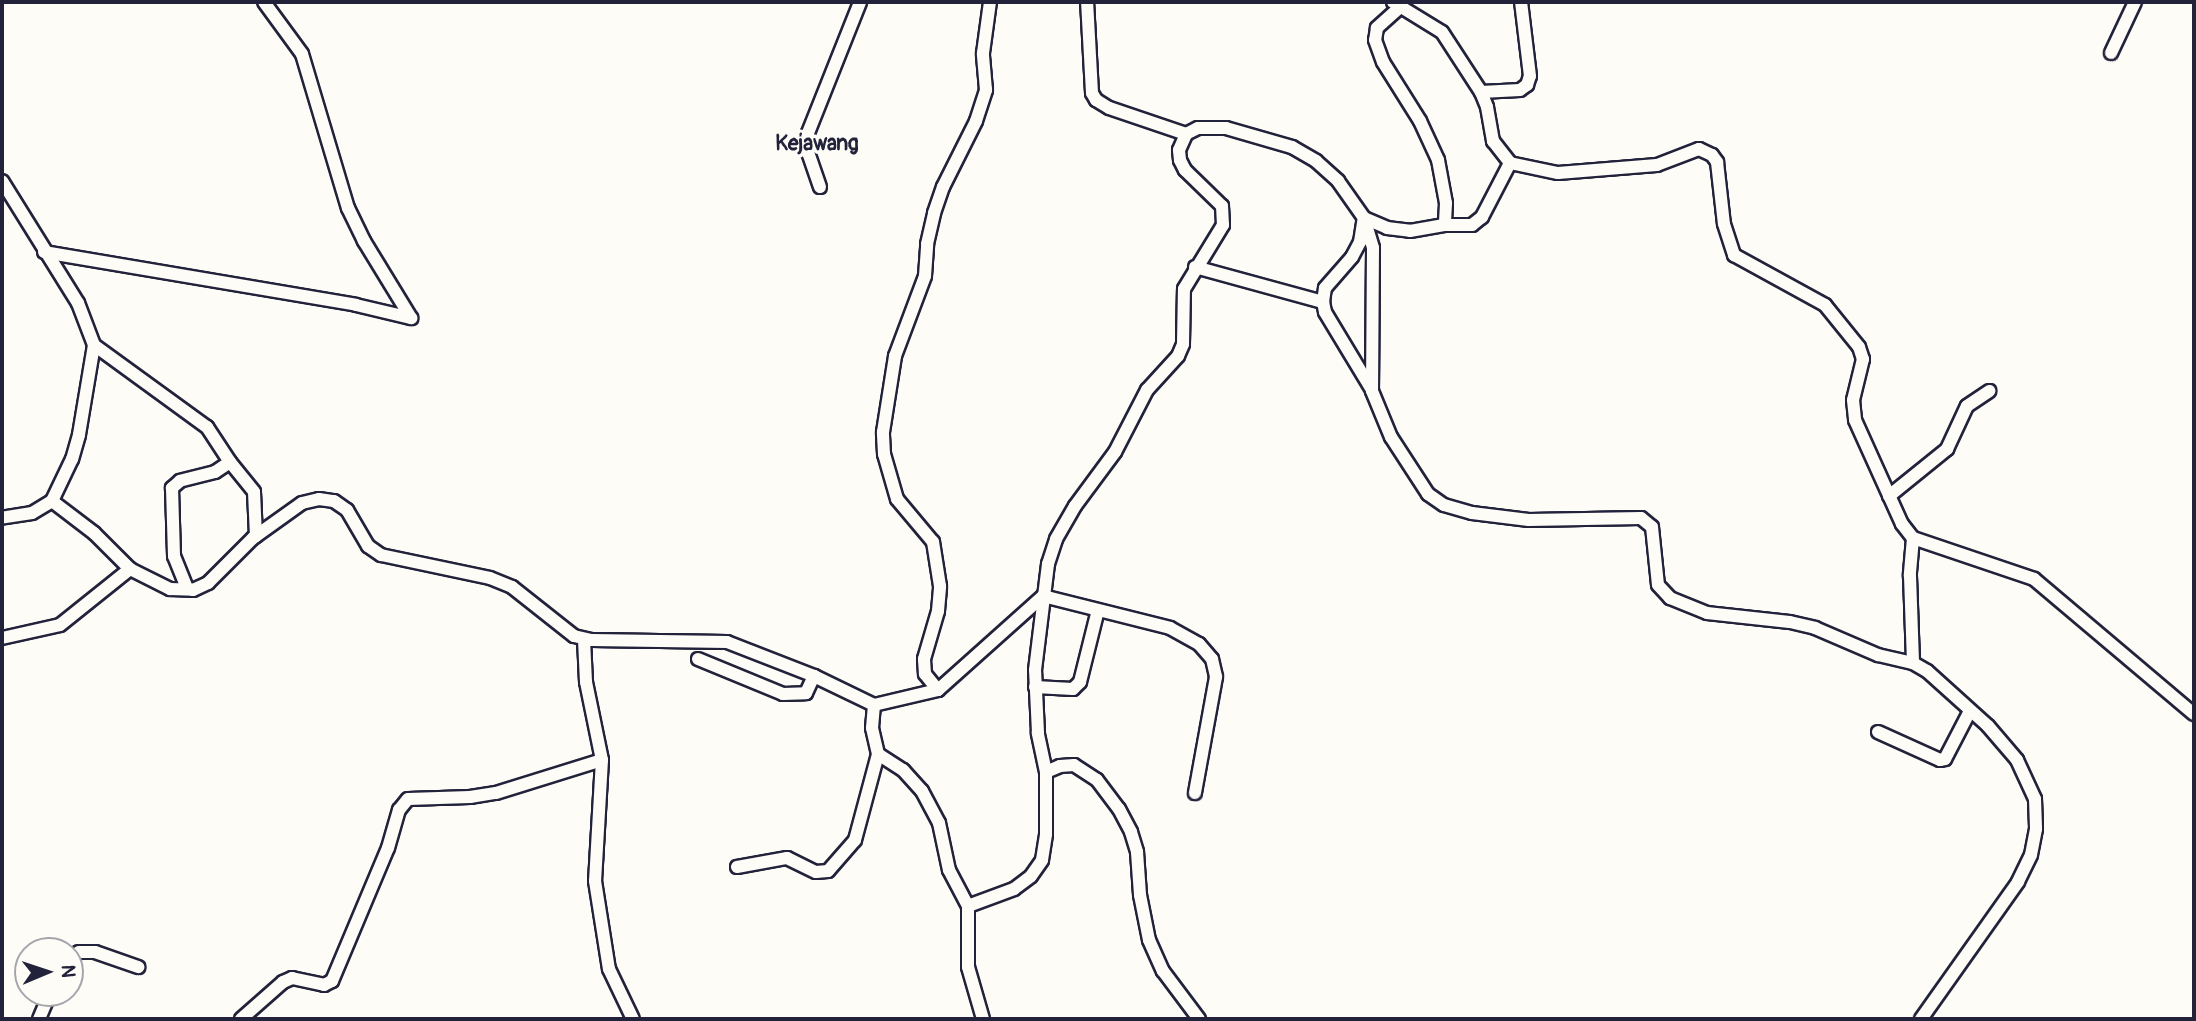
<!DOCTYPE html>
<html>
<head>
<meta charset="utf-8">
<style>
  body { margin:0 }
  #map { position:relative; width:2196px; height:1021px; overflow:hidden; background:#fdfcf7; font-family:Pangolin,sans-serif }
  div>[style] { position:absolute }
  .roads { filter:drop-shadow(2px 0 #22223b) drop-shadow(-2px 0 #22223b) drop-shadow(0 2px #22223b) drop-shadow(0 -2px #22223b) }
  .minor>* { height:12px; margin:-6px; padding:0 6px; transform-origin:6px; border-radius:6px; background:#fdfcf7 }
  span { translate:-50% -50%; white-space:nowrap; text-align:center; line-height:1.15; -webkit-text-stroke:7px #fdfcf7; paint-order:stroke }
  .quarter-label { font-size:21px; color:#22223b; font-weight:700 }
  .frame { position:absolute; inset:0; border:4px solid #22223b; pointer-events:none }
  .north { position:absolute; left:14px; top:937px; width:70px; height:70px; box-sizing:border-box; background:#fdfcf7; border:2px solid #a5a5ac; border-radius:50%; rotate:88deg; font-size:19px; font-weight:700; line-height:28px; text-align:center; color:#22223b }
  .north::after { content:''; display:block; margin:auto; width:24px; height:32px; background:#22223b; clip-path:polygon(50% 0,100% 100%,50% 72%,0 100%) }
</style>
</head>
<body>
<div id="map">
  <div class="roads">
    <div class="minor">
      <i style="left:264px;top:2px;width:64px;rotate:53.8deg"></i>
      <i style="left:302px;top:54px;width:161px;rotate:73.4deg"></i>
      <i style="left:348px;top:208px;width:37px;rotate:64deg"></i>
      <i style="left:364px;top:241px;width:90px;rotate:58.6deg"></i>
      <i style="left:1393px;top:2px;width:57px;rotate:31.5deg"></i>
      <i style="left:1442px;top:32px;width:72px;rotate:57deg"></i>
      <i style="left:1481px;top:92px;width:16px;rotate:68deg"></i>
      <i style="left:1487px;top:107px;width:35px;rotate:80deg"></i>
      <i style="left:1493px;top:141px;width:28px;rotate:52deg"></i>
      <i style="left:1510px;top:163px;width:49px;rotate:11.8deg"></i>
      <i style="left:1558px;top:173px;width:99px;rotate:-4.6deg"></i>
      <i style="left:1657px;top:165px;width:45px;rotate:-20.9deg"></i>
      <i style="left:1699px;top:149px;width:14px;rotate:25deg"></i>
      <i style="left:1712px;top:155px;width:9px;rotate:54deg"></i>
      <i style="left:1717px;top:162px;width:62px;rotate:83.6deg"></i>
      <i style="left:1724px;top:224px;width:33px;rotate:72deg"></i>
      <i style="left:1734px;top:255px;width:104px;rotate:28.8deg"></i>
      <i style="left:1825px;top:305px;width:54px;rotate:51deg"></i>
      <i style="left:1859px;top:347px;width:13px;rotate:72deg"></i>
      <i style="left:1863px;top:359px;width:42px;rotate:103.7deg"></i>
      <i style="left:1853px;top:400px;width:20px;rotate:84deg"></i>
      <i style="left:1855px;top:420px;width:114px;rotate:65.7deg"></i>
      <i style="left:1902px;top:524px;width:18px;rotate:52deg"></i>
      <i style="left:1913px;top:538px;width:128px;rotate:18.7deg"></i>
      <i style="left:2034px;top:579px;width:209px;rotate:40.2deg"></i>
      <i style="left:1399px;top:8px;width:30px;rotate:138deg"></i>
      <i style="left:1377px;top:28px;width:12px;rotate:99deg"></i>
      <i style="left:1375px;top:40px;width:23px;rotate:70deg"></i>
      <i style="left:1383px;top:62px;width:70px;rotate:57.9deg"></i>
      <i style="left:1420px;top:121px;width:43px;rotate:65.2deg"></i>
      <i style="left:1438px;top:160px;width:44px;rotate:79.5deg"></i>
      <i style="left:1446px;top:203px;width:22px;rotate:93deg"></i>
      <i style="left:2111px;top:53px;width:56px;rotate:-64.8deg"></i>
      <i style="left:1481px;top:92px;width:39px;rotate:-3deg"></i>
      <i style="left:1520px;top:90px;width:9px;rotate:-36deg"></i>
      <i style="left:1527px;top:85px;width:9px;rotate:-72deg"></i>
      <i style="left:1530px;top:76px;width:75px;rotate:-96.9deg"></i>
      <i style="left:1186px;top:134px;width:13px;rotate:-27deg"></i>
      <i style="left:1198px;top:128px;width:28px"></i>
      <i style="left:1226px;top:128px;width:69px;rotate:16.1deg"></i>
      <i style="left:1292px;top:147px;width:28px;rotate:30deg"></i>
      <i style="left:1316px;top:161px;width:30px;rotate:42deg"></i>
      <i style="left:1338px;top:181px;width:45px;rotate:54.9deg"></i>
      <i style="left:1364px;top:218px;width:31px;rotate:73deg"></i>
      <i style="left:1373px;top:248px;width:143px;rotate:90.4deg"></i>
      <i style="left:1372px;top:391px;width:50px;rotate:67.6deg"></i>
      <i style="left:1391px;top:437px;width:68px;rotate:57deg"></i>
      <i style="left:1428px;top:494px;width:19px;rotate:35deg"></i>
      <i style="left:1444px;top:505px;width:29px;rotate:16deg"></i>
      <i style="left:1472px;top:513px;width:57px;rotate:7deg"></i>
      <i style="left:1529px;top:520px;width:112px;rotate:-1deg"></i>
      <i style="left:1641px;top:518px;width:14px;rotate:39deg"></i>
      <i style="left:1652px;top:527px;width:58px;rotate:84.1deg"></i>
      <i style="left:1658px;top:585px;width:18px;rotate:47deg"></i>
      <i style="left:1670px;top:598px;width:40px;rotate:22deg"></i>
      <i style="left:1707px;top:613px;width:83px;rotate:6.2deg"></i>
      <i style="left:1790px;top:622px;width:26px;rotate:13deg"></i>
      <i style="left:1815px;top:628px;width:69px;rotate:23.2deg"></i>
      <i style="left:1878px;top:655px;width:36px;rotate:13deg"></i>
      <i style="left:1913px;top:663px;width:16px;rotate:30deg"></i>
      <i style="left:1927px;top:671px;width:82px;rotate:42deg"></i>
      <i style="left:1988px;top:726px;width:45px;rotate:49.5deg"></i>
      <i style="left:2017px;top:760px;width:43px;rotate:65.2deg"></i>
      <i style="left:2035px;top:799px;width:30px;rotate:88deg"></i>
      <i style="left:2036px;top:829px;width:26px;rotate:101deg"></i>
      <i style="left:2031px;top:855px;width:30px;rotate:116deg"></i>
      <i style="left:2018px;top:882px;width:168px;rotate:125.3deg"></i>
      <i style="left:2px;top:181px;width:144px;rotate:58.1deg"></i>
      <i style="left:78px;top:303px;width:45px;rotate:69.1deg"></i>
      <i style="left:94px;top:345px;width:91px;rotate:99.5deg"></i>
      <i style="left:79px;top:435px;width:25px;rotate:106deg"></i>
      <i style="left:72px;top:459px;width:47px;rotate:115.5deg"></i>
      <i style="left:52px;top:501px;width:23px;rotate:149deg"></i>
      <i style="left:32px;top:513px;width:30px;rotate:171deg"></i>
      <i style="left:820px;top:187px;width:36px;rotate:-109deg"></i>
      <i style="left:808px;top:153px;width:20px;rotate:-90deg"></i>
      <i style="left:808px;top:133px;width:141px;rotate:-68.3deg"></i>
      <i style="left:44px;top:252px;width:316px;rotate:9.6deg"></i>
      <i style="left:356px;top:305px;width:57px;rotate:13.3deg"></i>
      <i style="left:1195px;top:267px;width:133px;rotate:15.3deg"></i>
      <i style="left:94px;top:345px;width:140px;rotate:36deg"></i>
      <i style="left:207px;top:427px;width:42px;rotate:56.7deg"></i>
      <i style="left:230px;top:462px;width:18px;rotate:146deg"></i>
      <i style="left:215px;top:472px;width:36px;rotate:166deg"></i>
      <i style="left:180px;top:481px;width:11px;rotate:139deg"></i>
      <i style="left:172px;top:488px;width:68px;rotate:88.3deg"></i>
      <i style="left:174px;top:556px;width:35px;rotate:68deg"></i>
      <i style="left:1372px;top:390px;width:91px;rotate:-121.1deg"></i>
      <i style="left:1325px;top:312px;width:10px;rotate:-101deg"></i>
      <i style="left:1323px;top:302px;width:14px;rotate:-82deg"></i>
      <i style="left:1325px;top:288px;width:41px;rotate:-48.9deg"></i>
      <i style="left:1352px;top:257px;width:17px;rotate:-62deg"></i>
      <i style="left:1360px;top:242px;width:24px;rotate:-81deg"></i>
      <i style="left:1364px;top:218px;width:25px;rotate:23deg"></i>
      <i style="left:1387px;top:228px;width:23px;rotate:7deg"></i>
      <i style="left:1410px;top:231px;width:36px;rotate:-10deg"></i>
      <i style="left:1445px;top:225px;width:27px"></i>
      <i style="left:1472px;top:225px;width:13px;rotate:-39deg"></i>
      <i style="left:1482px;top:217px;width:61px;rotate:-62.6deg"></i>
      <i style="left:230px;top:462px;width:38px;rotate:51deg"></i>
      <i style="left:254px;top:492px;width:44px;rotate:87.4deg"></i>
      <i style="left:1889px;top:496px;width:75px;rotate:-39deg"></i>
      <i style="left:1947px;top:449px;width:47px;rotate:-65.1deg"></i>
      <i style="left:1967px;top:406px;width:27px;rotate:-34deg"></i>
      <i style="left:52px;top:501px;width:53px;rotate:37.3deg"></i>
      <i style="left:94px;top:533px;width:51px;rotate:45deg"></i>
      <i style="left:130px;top:569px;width:45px;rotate:26.6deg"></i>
      <i style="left:170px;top:589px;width:23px;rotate:2deg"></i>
      <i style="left:193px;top:590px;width:17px;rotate:-25deg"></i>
      <i style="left:208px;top:583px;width:64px;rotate:-45deg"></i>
      <i style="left:253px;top:538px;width:60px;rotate:-35.5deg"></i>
      <i style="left:302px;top:503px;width:17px;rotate:-13deg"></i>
      <i style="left:319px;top:499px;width:15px;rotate:8deg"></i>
      <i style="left:334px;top:501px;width:16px;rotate:35deg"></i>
      <i style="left:347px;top:510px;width:42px;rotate:59.7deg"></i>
      <i style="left:368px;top:546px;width:16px;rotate:35deg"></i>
      <i style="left:381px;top:555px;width:111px;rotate:11.9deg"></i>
      <i style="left:490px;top:578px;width:24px;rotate:22deg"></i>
      <i style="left:512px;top:587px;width:79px;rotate:38.3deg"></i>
      <i style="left:574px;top:636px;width:18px;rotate:13deg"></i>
      <i style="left:592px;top:640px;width:135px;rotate:0.8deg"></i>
      <i style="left:727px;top:642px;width:93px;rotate:21.3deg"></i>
      <i style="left:814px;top:676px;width:67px;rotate:25.8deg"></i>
      <i style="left:874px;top:705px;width:66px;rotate:-13.2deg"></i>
      <i style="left:938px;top:690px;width:141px;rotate:-41.8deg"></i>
      <i style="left:1043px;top:596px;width:131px;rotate:14.1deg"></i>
      <i style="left:1170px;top:628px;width:33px;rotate:29deg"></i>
      <i style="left:1199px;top:644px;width:20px;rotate:49deg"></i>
      <i style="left:1212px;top:659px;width:18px;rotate:77deg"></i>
      <i style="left:1216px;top:677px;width:118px;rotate:100.3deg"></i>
      <i style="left:1913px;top:538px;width:38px;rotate:95deg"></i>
      <i style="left:1910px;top:576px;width:87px;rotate:88deg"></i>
      <i style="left:2px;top:638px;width:59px;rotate:-12.6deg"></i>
      <i style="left:60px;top:625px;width:90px;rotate:-38.7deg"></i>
      <i style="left:698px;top:659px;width:92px;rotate:22.4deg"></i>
      <i style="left:783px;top:694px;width:23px;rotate:-2deg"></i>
      <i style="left:806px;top:693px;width:19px;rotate:-65deg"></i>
      <i style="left:1035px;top:687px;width:38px;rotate:3deg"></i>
      <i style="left:1073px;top:689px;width:10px;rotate:-45deg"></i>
      <i style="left:1080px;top:682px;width:74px;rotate:-76deg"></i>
      <i style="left:938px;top:690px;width:21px;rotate:-129deg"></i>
      <i style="left:925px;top:674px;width:15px;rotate:-94deg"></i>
      <i style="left:924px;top:659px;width:50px;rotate:-73.7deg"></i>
      <i style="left:938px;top:611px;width:25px;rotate:-85deg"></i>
      <i style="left:940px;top:586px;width:45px;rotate:-99deg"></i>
      <i style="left:933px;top:542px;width:56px;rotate:-129.9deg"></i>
      <i style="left:897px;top:499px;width:47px;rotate:-106.1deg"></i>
      <i style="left:884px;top:454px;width:22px;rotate:-93deg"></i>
      <i style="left:883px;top:432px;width:77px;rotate:-81deg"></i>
      <i style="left:895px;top:356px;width:85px;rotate:-69.4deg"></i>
      <i style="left:925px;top:276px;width:32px;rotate:-86deg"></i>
      <i style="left:927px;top:244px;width:32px;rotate:-77deg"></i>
      <i style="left:934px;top:213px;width:28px;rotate:-71deg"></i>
      <i style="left:943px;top:187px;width:74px;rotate:-63.4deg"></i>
      <i style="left:976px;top:121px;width:33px;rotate:-72deg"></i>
      <i style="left:986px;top:90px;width:37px;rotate:-95deg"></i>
      <i style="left:983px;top:53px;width:51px;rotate:-82.2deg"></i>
      <i style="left:874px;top:705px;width:23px;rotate:95deg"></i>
      <i style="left:872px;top:728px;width:27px;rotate:77deg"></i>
      <i style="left:878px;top:754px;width:30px;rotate:33deg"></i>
      <i style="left:903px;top:770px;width:28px;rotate:48deg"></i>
      <i style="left:922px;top:791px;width:36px;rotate:62deg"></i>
      <i style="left:939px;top:823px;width:48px;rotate:78deg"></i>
      <i style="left:949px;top:870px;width:41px;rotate:62.2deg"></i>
      <i style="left:968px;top:906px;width:49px;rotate:-20.3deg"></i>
      <i style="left:1014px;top:889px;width:21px;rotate:-37deg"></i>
      <i style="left:1031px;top:876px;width:19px;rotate:-55deg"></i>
      <i style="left:1042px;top:860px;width:26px;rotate:-81deg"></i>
      <i style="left:1046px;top:834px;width:62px;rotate:-90deg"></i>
      <i style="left:1046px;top:772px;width:40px;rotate:-102deg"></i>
      <i style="left:1038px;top:733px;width:63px;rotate:-92.7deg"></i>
      <i style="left:1035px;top:670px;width:107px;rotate:-83deg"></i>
      <i style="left:1048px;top:564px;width:26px;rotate:-72deg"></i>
      <i style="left:1056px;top:539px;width:38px;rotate:-60deg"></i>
      <i style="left:1075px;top:506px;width:67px;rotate:-53.5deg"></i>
      <i style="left:1115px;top:452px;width:70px;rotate:-62.7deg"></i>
      <i style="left:1147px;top:390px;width:46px;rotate:-47.6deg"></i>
      <i style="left:1178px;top:356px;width:13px;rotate:-67deg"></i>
      <i style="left:1183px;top:344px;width:55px;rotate:-89deg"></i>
      <i style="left:1184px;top:289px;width:75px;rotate:-58.6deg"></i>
      <i style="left:1223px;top:225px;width:19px;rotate:-93deg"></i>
      <i style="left:1222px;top:206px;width:52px;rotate:-135.8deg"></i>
      <i style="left:1185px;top:170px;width:11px;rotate:-117deg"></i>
      <i style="left:1180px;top:160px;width:10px;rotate:-96deg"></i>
      <i style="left:1179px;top:150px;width:17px;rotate:-66deg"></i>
      <i style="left:1186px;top:134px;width:81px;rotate:-161.3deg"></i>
      <i style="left:1109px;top:108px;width:15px;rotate:-148deg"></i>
      <i style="left:1096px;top:100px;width:8px;rotate:-120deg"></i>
      <i style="left:1092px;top:93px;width:91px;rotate:-93.1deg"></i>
      <i style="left:1878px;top:732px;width:68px;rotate:24.3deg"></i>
      <i style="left:1940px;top:760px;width:5px;rotate:-11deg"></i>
      <i style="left:1945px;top:759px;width:54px;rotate:-62.5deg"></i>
      <i style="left:602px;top:760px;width:121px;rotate:93.3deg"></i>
      <i style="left:595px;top:881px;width:89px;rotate:81deg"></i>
      <i style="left:609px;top:969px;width:55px;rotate:64.4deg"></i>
      <i style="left:1046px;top:772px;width:15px;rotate:-23deg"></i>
      <i style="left:1060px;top:766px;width:14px;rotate:-4deg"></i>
      <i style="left:1074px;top:765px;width:27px;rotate:33deg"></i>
      <i style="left:1097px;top:780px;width:36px;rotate:53deg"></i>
      <i style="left:1119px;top:809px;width:26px;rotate:62deg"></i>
      <i style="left:1131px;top:832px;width:21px;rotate:73deg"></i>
      <i style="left:1137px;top:852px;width:43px;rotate:86deg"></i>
      <i style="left:1140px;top:895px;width:46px;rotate:78.7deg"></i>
      <i style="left:1149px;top:940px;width:34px;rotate:66deg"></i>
      <i style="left:1163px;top:971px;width:60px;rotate:53.1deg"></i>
      <i style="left:737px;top:867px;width:51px;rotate:-10.2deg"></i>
      <i style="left:787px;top:858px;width:32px;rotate:26deg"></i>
      <i style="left:816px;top:872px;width:12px;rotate:-5deg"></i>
      <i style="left:828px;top:871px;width:41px;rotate:-48.9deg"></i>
      <i style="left:855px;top:840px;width:89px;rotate:-75deg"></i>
      <i style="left:968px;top:906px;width:61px;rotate:90deg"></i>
      <i style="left:968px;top:967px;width:54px;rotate:73.9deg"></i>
      <i style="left:70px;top:957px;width:10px;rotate:-29deg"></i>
      <i style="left:79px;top:952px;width:16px"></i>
      <i style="left:95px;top:952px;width:46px;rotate:19.2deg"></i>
      <i style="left:39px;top:1019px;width:28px;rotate:-67deg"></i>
      <i style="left:241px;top:1019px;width:56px;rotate:-41.4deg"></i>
      <i style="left:283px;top:982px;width:10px;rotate:-24deg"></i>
      <i style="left:292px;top:978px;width:33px;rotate:12deg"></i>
      <i style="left:324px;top:985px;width:9px;rotate:-27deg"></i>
      <i style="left:332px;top:981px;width:144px;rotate:-67.2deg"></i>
      <i style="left:388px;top:848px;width:40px;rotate:-74deg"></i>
      <i style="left:399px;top:810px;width:14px;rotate:-51deg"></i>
      <i style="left:408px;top:799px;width:62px;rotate:-1.8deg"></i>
      <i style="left:470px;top:797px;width:26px;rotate:-9deg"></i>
      <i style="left:496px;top:793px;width:111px;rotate:-17.3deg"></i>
      <i style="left:602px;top:760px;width:80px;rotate:-101.6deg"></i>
      <i style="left:586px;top:682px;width:43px;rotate:-92.7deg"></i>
    </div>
  </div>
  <div class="quarter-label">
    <span style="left:817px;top:144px">Kejawang</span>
  </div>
  <div class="frame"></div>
  <div class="north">N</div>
</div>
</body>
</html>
